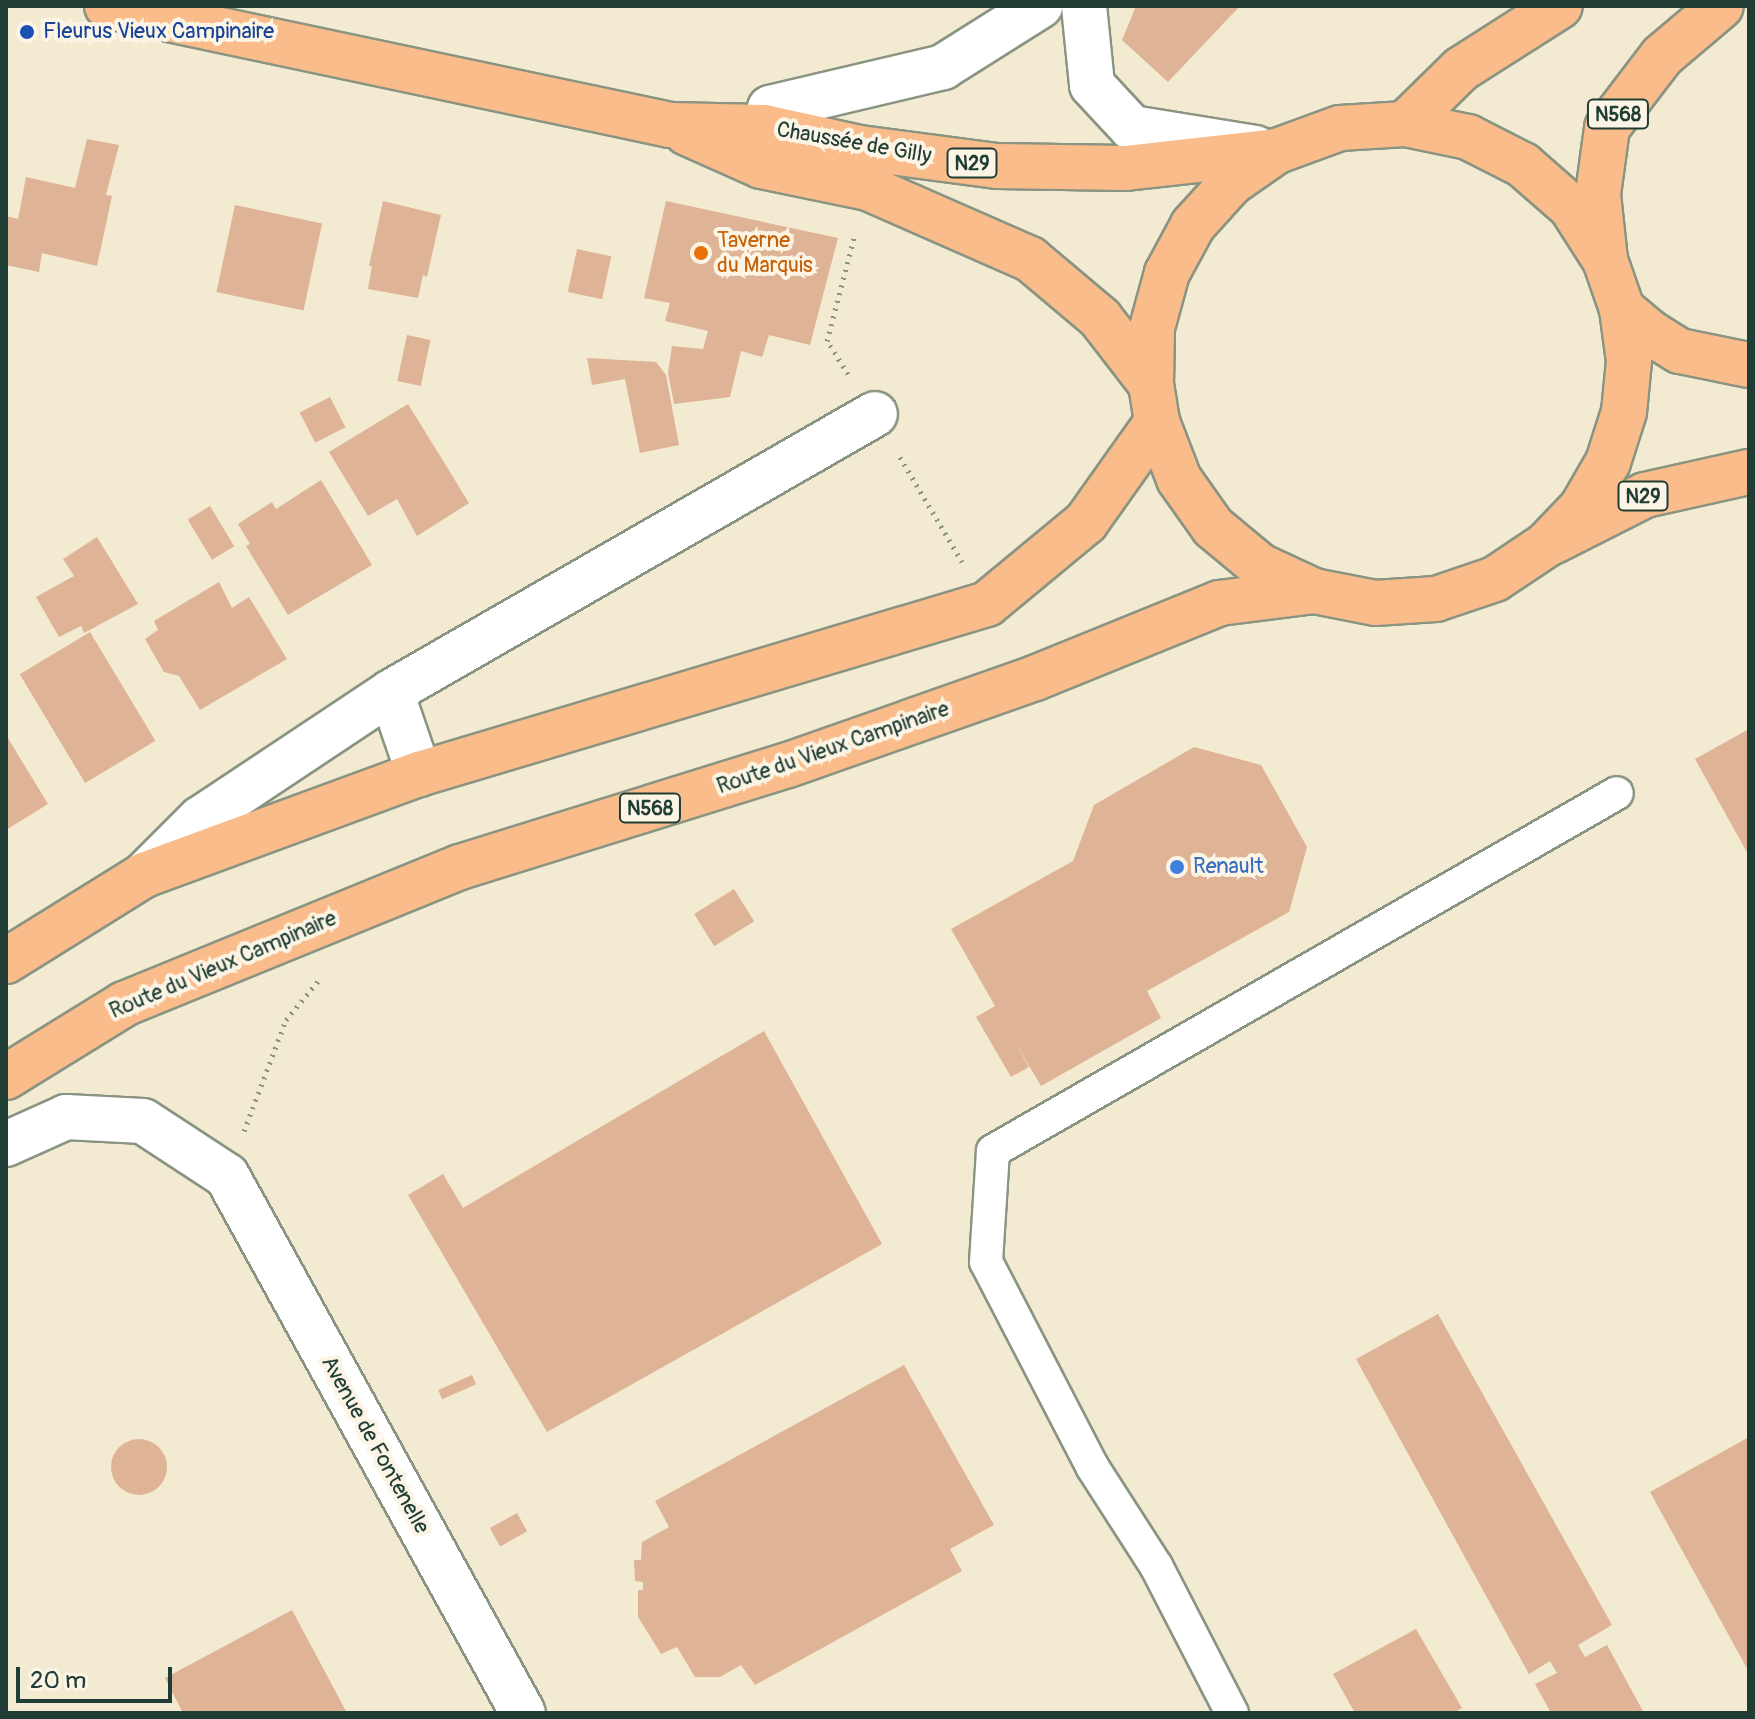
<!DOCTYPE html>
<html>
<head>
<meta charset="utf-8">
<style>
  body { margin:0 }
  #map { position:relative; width:1755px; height:1719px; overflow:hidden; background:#f3ebd1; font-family:Pangolin,sans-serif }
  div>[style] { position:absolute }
  .building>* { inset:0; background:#deb396; transform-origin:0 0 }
  .round { border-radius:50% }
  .path>* { height:5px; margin-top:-2.5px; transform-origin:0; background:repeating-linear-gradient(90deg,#899482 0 2px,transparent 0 8px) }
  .roads { filter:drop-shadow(2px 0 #899482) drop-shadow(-2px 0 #899482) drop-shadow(0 2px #899482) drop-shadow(0 -2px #899482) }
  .lane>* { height:32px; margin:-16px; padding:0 16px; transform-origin:16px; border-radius:16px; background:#fff }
  .street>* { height:44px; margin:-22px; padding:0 22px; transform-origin:22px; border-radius:22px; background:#fff }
  .primary>* { height:44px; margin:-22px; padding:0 22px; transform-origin:22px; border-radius:22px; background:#fabc8b }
  .highway>* { height:44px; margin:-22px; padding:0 22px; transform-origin:22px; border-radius:22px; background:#fabc8b }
  .dots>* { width:22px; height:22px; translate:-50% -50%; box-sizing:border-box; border:4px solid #fcf5e5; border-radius:50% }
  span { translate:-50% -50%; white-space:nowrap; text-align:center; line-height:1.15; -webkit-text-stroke:8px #fcf5e5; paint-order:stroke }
  .shield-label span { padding:2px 6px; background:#fcf5e5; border:2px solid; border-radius:6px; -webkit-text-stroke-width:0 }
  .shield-label { font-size:20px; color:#1f3d34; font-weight:700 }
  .transit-label { font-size:22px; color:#164399 }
  .left { translate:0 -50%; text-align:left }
  .street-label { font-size:22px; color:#1f3d34 }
  .food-label { font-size:22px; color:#c56008 }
  .shop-label { font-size:22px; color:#366cbe }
  .frame { position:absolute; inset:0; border:8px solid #1f3d34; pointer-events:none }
  .scale { position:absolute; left:16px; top:1667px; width:156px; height:36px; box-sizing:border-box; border:4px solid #1f3d34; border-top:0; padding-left:10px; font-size:24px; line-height:28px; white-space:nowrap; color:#1f3d34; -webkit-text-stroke:6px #fcf5e5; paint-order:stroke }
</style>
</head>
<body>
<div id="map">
  <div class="building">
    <i style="clip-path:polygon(1136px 6px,1240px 6px,1168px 82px,1122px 40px)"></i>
    <i style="clip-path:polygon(87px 139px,119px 145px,106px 195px,112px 196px,97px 266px,42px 253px,39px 272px,6px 265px,6px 216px,18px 219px,26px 177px,75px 188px)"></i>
    <i style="clip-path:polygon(383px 201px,441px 215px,427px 277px,423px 275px,418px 298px,368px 289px,372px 266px,369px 266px)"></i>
    <i style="clip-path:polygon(666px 201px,838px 238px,810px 345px,769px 335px,762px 357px,741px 351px,730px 397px,674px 404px,668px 373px,672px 346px,703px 349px,708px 331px,665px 321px,670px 303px,644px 298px)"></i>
    <i style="left:235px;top:205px;width:89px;height:89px;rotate:12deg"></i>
    <i style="left:577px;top:249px;width:35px;height:44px;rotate:12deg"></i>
    <i style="left:407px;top:335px;width:24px;height:47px;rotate:12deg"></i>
    <i style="clip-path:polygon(587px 358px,656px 362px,666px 375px,679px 445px,640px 453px,625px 379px,592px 385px)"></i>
    <i style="left:330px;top:397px;width:34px;height:34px;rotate:63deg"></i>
    <i style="clip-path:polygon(408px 404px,469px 503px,417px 536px,397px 499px,368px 516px,329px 452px)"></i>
    <i style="clip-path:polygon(321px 480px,372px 565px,288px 615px,246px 546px,250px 544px,238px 524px,272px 502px,276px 509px)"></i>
    <i style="left:210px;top:506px;width:47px;height:26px;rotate:59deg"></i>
    <i style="clip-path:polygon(97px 537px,138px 604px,84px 633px,81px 626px,59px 637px,36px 597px,74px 576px,63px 559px)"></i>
    <i style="clip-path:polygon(219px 582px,232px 608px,249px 597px,287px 659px,200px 710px,179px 676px,164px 672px,145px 639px,158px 630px,154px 621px)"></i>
    <i style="left:90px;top:632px;width:127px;height:82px;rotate:59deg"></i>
    <i style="clip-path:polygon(1749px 729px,1749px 856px,1695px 759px)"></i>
    <i style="clip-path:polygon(6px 735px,48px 804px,6px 830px)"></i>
    <i style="clip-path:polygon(1194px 747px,1261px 765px,1307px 847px,1289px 912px,1147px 991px,1161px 1018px,1041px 1086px,1012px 1037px,1029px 1067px,1011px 1077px,976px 1017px,995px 1006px,951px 929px,1073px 861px,1094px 805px)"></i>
    <i style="left:734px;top:889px;width:38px;height:47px;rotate:58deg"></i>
    <i style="clip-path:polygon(764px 1031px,882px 1244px,547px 1432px,408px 1195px,443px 1174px,463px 1208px)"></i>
    <i style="clip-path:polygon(1438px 1314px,1612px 1625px,1578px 1645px,1585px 1657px,1607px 1645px,1644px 1713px,1551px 1713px,1535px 1684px,1557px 1673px,1550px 1661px,1529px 1674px,1356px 1359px)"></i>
    <i style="clip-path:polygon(904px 1365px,994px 1525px,950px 1549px,962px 1571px,755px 1685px,741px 1665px,720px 1677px,695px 1677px,677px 1647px,661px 1654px,638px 1617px,638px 1590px,643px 1590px,643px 1582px,635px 1581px,634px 1560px,641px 1560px,642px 1542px,669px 1527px,655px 1501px)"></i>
    <i style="left:472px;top:1375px;width:10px;height:37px;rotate:66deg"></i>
    <i style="clip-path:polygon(1749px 1437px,1749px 1672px,1650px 1492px)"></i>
    <i class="round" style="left:111px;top:1439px;width:56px;height:56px"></i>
    <i style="left:517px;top:1513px;width:21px;height:31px;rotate:61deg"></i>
    <i style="clip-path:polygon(292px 1610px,347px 1713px,183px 1713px,165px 1678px)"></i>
    <i style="clip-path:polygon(1416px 1629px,1462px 1708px,1454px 1713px,1355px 1713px,1333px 1674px)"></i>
  </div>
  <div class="path">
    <i style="left:848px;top:374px;width:39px;rotate:-122deg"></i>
    <i style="left:827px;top:341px;width:111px;rotate:-75.3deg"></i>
    <i style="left:900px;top:457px;width:122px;rotate:59.4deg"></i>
    <i style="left:244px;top:1131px;width:119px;rotate:-69.3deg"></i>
    <i style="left:286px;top:1020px;width:52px;rotate:-50.5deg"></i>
  </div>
  <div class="roads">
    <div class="lane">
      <i style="left:1232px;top:1713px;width:165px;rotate:-117.3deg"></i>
      <i style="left:1156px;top:1566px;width:117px;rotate:-122.7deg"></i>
      <i style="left:1093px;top:1468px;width:232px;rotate:-117.4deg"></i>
      <i style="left:986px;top:1262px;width:111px;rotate:-86.4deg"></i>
      <i style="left:993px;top:1151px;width:719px;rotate:-29.84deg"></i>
    </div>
    <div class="street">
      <i style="left:1084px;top:6px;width:79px;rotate:84.2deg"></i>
      <i style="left:1092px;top:85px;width:59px;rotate:47.1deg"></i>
      <i style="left:1132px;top:128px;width:125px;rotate:9.2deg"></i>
      <i style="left:764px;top:127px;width:20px;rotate:-72deg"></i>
      <i style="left:770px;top:108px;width:178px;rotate:-13.3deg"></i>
      <i style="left:943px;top:67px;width:115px;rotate:-32.2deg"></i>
      <i style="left:391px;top:692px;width:558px;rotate:-29.87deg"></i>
      <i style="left:144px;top:875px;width:79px;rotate:-45deg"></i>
      <i style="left:200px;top:819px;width:229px;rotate:-33.6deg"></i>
      <i style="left:391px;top:692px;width:87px;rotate:71.1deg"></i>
      <i style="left:6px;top:1144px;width:66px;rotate:-24.2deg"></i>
      <i style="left:66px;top:1117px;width:77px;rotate:3deg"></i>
      <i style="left:143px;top:1121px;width:100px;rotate:33.2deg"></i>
      <i style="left:227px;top:1176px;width:613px;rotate:61.14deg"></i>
    </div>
    <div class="primary">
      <i style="left:107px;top:6px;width:575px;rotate:11.93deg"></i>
      <i style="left:670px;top:125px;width:94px;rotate:1.2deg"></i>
      <i style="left:764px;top:127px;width:98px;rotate:12.3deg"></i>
      <i style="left:860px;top:148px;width:138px;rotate:7.5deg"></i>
      <i style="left:997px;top:166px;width:129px;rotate:0.9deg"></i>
      <i style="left:1126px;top:168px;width:152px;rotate:-6.4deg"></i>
      <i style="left:687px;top:133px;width:81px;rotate:24deg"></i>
      <i style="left:761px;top:166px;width:109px;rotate:11.6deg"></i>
      <i style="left:868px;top:188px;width:177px;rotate:23.7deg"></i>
      <i style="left:1030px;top:259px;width:92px;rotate:40.1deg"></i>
      <i style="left:1100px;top:318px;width:83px;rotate:52.3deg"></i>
      <i style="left:1622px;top:309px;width:35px;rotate:40deg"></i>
      <i style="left:1649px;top:332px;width:36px;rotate:32deg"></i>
      <i style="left:1680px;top:351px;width:70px;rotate:11.5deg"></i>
      <i style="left:1552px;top:542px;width:104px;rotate:-26.8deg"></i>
      <i style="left:1645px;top:495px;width:107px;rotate:-12.5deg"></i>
    </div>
    <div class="highway">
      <i style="left:1405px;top:124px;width:78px;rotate:-44.5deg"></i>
      <i style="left:1461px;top:69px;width:117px;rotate:-32.5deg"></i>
      <i style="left:1605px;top:260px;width:63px;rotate:-122.7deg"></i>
      <i style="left:1571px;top:207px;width:64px;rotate:-138.8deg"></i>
      <i style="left:1523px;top:165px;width:62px;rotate:-153deg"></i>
      <i style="left:1468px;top:137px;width:64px;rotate:-168.3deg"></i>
      <i style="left:1405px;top:124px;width:65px;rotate:176.5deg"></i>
      <i style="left:1340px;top:128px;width:67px;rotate:159.9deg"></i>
      <i style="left:1277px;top:151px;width:56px;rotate:145.2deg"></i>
      <i style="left:1231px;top:183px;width:57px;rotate:132.1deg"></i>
      <i style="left:1193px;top:225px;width:55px;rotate:118.4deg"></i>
      <i style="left:1167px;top:273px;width:57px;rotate:105.3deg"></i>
      <i style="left:1152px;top:328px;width:56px;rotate:91deg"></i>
      <i style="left:1151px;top:384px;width:38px;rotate:81deg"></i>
      <i style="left:1157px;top:422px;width:61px;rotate:68.9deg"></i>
      <i style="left:1179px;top:479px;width:59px;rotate:54.7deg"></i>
      <i style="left:1213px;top:527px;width:61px;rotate:39.7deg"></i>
      <i style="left:1260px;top:566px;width:60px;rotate:24.8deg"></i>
      <i style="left:1314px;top:591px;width:62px;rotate:11.1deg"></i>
      <i style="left:1375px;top:603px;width:61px;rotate:-3.8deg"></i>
      <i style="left:1436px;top:599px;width:62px;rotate:-18.7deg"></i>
      <i style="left:1495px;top:579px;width:61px;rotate:-33.7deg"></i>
      <i style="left:1546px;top:545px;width:52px;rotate:-46.5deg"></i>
      <i style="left:1582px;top:507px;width:52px;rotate:-60deg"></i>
      <i style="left:1608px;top:462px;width:52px;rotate:-72.3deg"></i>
      <i style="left:1624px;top:412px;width:51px;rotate:-84.4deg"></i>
      <i style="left:1629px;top:361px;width:52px;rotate:-97.7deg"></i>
      <i style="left:1622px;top:309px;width:52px;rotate:-109.1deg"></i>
      <i style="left:1605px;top:260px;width:66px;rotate:-96.1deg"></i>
      <i style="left:1598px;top:194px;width:67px;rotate:-82.2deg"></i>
      <i style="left:1607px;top:128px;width:91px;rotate:-52.6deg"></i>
      <i style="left:1662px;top:56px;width:77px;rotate:-40.3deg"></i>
      <i style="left:6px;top:961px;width:163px;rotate:-31.9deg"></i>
      <i style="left:144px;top:875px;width:293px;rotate:-20.2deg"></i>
      <i style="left:419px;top:774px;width:593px;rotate:-16.66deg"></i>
      <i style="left:987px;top:604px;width:129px;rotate:-39.6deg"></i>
      <i style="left:1086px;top:522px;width:123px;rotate:-54.6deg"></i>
      <i style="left:6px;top:1077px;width:139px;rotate:-31.7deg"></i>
      <i style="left:124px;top:1004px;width:363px;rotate:-22.2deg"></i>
      <i style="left:460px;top:867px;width:343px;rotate:-17.3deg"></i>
      <i style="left:788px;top:765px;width:262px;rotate:-19.4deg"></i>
      <i style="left:1035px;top:678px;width:200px;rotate:-22.1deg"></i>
      <i style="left:1220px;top:603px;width:95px;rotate:-7.3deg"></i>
    </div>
  </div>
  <div class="dots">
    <i style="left:27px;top:32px;background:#1a4fb4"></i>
    <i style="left:701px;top:253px;background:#e8710a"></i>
    <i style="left:1177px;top:867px;background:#3f7fe0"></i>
  </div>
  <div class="shield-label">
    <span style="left:1618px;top:114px">N568</span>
    <span style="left:972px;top:163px">N29</span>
    <span style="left:1643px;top:496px">N29</span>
    <span style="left:650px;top:808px">N568</span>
  </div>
  <div class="transit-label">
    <span class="left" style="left:43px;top:32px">Fleurus Vieux Campinaire</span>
  </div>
  <div class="street-label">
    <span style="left:854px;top:143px;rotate:10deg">Chaussée de Gilly</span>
    <span style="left:833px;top:748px;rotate:-19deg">Route du Vieux Campinaire</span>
    <span style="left:223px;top:965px;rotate:-23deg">Route du Vieux Campinaire</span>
    <span style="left:375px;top:1445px;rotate:61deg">Avenue de Fontenelle</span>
  </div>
  <div class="food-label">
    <span class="left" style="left:717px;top:253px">Taverne<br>du Marquis</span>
  </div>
  <div class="shop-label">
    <span class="left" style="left:1193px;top:867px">Renault</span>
  </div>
  <div class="frame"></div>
  <div class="scale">20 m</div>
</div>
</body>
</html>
